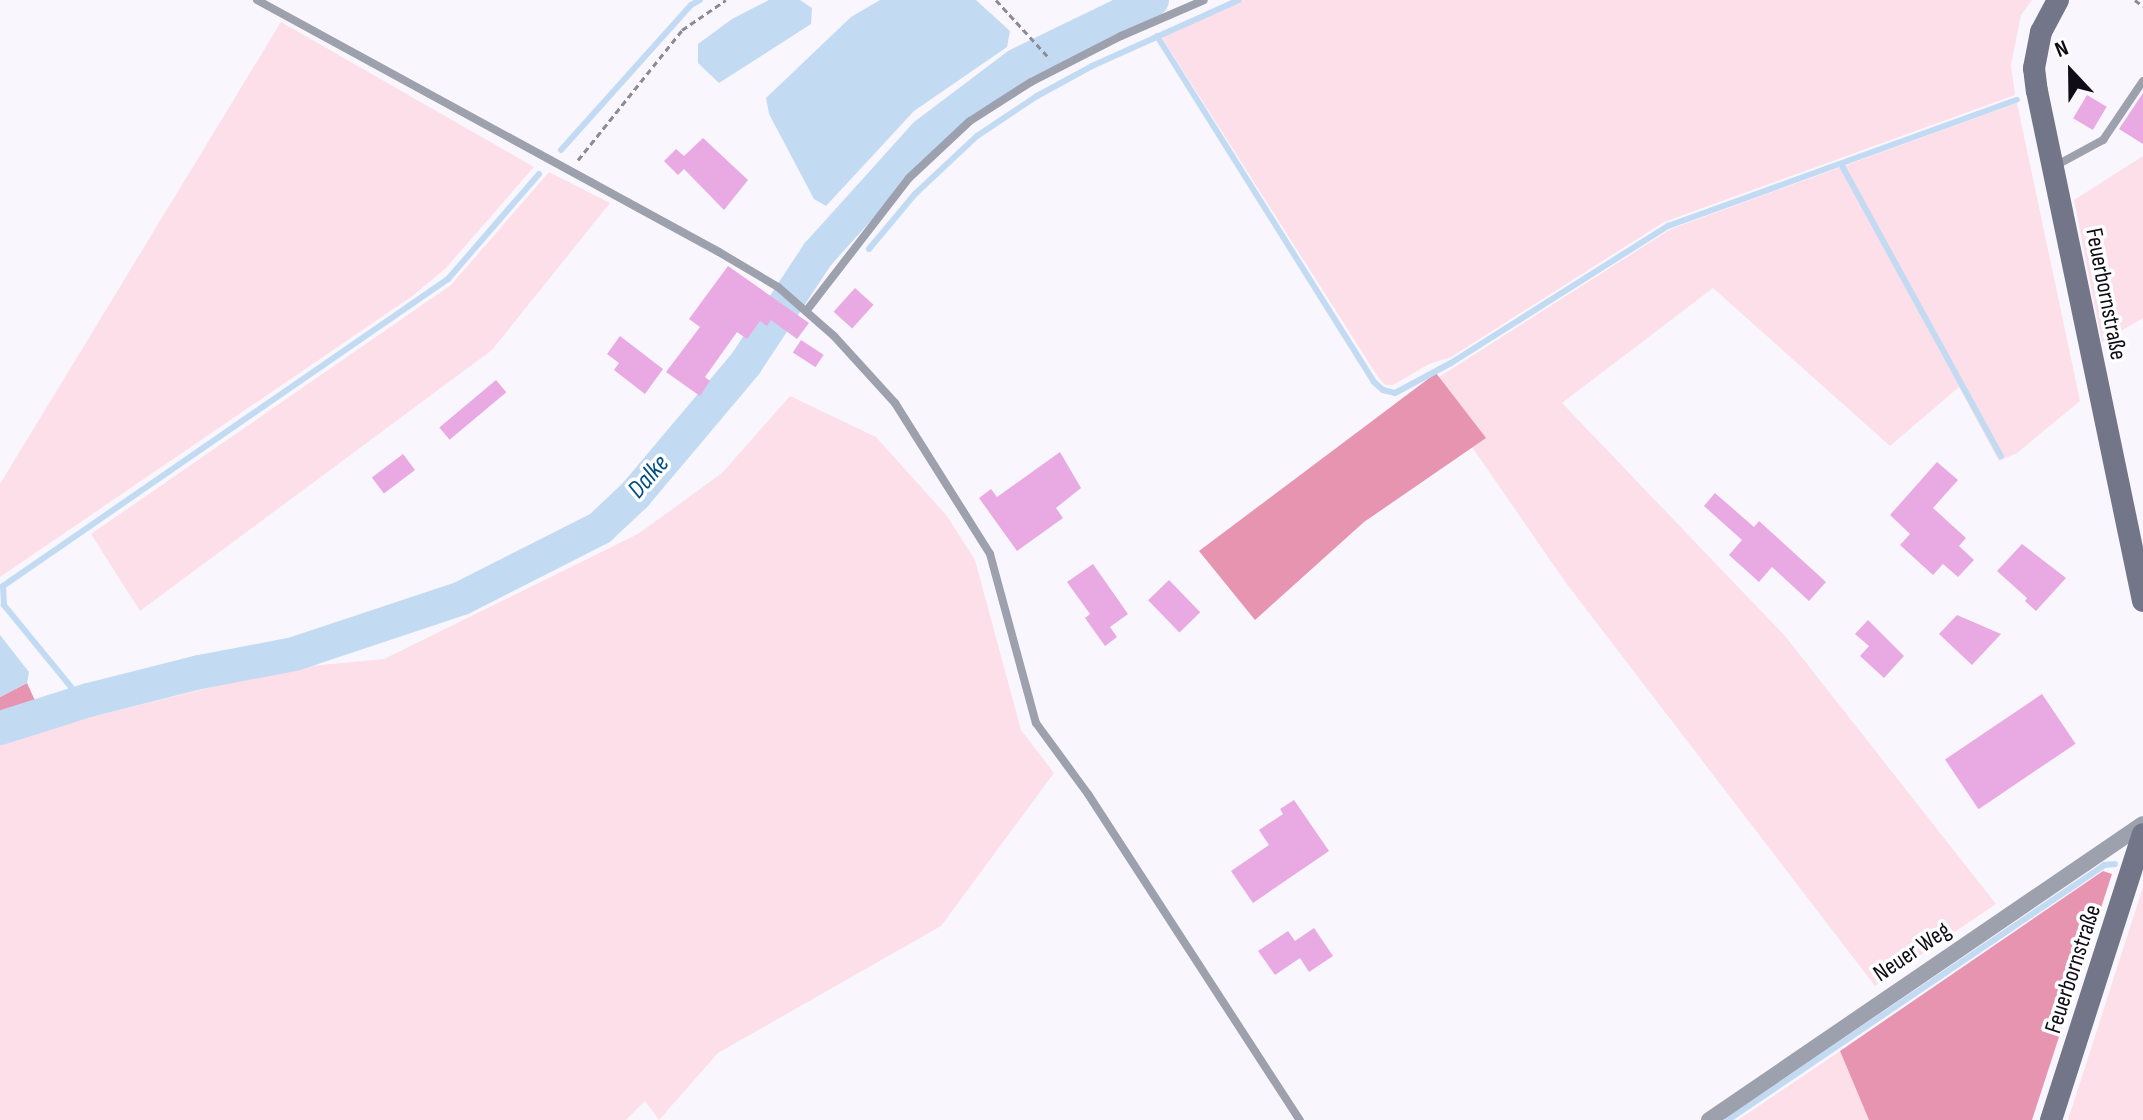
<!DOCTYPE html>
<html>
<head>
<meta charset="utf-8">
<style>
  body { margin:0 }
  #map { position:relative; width:2143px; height:1120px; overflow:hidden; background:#f9f7fd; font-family:"Sofia Sans Condensed",sans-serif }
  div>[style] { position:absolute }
  .green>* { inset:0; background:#fcdfe8 }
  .forest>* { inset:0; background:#e794b1 }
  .water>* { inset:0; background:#c2dbf3 }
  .stream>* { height:6px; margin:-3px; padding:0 3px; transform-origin:3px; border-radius:3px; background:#c2dbf3 }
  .river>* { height:34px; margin:-17px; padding:0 17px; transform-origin:17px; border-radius:17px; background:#c2dbf3 }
  .building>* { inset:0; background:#e9aae3; transform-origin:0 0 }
  .path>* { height:3px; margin-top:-1.5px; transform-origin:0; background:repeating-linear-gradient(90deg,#8d8b92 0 6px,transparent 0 10px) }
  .lane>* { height:8px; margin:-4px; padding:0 4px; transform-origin:4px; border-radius:4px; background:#9da0ad }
  .street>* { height:16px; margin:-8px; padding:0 8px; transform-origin:8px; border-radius:8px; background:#9da0ad }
  .secondary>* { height:22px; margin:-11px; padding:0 11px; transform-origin:11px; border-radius:11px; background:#727688 }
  span { translate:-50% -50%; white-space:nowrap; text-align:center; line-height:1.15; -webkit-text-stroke:7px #fff; paint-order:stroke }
  .street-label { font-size:24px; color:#0f0c15 }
  .water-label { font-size:26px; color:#014f83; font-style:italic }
  .north { position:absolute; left:2031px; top:32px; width:80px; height:80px; -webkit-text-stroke:6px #fff; paint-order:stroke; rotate:338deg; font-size:22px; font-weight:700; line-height:32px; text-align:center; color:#0f0c15 }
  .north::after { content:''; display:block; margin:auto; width:28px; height:36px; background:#0f0c15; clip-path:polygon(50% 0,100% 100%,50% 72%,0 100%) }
</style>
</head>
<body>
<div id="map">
  <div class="green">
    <i style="clip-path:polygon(1244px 0,2032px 0,2021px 15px,2011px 65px,2015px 95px,1664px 222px,1451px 357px,1429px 364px,1393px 385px,1385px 385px,1378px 377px,1161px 36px)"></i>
    <i style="clip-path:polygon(281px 22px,534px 167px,445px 269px,411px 297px,0 577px,0 484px)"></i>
    <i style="clip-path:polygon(2017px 103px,2080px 401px,2017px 453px,1999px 461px,1959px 387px,1890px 446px,1713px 288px,1562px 403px,1785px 636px,1996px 904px,1875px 986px,1566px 583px,1472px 447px,1485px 438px,1439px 377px,1671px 229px)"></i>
    <i style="clip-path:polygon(2143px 156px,2143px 318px,2102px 342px,2074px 200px)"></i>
    <i style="clip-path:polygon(549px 172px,610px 203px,492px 350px,140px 611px,91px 534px,451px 285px)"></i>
    <i style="clip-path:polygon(790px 396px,876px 437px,947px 516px,975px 560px,1021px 730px,1054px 773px,941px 926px,718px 1053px,659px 1120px,645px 1101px,626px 1120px,0 1120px,0 744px,95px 716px,289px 668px,384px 659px,638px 534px,722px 473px)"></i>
    <i style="clip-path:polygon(2143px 887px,2143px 1120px,2068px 1120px)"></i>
    <i style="clip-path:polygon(1840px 1051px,1869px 1120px,1738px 1120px)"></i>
  </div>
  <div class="forest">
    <i style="clip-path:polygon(1436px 373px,1486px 438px,1364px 522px,1255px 620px,1199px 551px)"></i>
    <i style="clip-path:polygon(27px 683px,37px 705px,0 715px,0 697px)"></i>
    <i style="clip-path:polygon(2103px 871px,2112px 874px,2032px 1120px,1869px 1120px,1840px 1051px)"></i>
  </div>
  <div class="water">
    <i style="clip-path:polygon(769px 0,800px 0,812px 8px,811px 24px,719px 83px,698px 63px,698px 44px,732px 19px)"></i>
    <i style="clip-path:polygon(880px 0,976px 0,1010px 31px,1007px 47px,914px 111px,826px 206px,814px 199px,769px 114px,766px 98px,851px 17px)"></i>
    <i style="clip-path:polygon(0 635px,29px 672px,27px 683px,0 697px)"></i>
  </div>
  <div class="stream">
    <i style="left:1157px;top:36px;width:408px;rotate:57.9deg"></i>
    <i style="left:1374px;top:382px;width:12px;rotate:42deg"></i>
    <i style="left:1383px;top:390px;width:12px;rotate:14deg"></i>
    <i style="left:1395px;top:393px;width:64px;rotate:-28.2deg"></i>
    <i style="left:1451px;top:363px;width:257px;rotate:-32.3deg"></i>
    <i style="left:1668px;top:226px;width:371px;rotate:-19.9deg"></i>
    <i style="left:561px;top:150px;width:195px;rotate:-48.1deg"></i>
    <i style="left:691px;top:5px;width:10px;rotate:-29deg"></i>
    <i style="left:1841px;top:164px;width:333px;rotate:61.3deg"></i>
    <i style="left:869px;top:249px;width:72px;rotate:-50.1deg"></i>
    <i style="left:915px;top:194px;width:85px;rotate:-43.1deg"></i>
    <i style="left:977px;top:136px;width:72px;rotate:-33.7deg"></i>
    <i style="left:1037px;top:96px;width:63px;rotate:-28.6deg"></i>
    <i style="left:1092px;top:66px;width:161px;rotate:-24.2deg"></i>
    <i style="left:77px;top:704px;width:11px;rotate:-95deg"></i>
    <i style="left:76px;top:693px;width:114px;rotate:-129.3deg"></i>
    <i style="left:4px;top:605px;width:19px;rotate:-93deg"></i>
    <i style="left:3px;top:586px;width:541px;rotate:-34.6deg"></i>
    <i style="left:448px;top:279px;width:139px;rotate:-49.1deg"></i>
    <i style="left:1728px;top:1120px;width:454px;rotate:-34.1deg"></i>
    <i style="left:2104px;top:865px;width:11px;rotate:-5deg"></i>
  </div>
  <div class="river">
    <i style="left:0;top:728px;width:93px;rotate:-17.5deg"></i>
    <i style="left:89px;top:700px;width:114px;rotate:-14.2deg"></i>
    <i style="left:200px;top:672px;width:96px;rotate:-10.8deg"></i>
    <i style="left:294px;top:654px;width:177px;rotate:-18.4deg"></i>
    <i style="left:462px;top:598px;width:155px;rotate:-26.9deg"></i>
    <i style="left:600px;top:528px;width:48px;rotate:-43.3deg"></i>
    <i style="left:635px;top:495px;width:172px;rotate:-49.9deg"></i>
    <i style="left:746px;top:363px;width:131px;rotate:-56.6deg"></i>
    <i style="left:818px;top:254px;width:160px;rotate:-48deg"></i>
    <i style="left:925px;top:135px;width:116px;rotate:-37deg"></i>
    <i style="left:1018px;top:65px;width:149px;rotate:-25.9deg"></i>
  </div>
  <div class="building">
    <i style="clip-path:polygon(2143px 93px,2143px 144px,2119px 129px)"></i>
    <i style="left:2087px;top:95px;width:23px;height:27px;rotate:31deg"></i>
    <i style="clip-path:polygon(703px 138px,748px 180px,724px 210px,684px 169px,678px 175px,664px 161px,676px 149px,684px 156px)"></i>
    <i style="clip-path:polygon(728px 266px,809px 323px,797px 339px,771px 320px,767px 326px,760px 321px,747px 339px,737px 332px,705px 377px,710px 381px,700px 396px,666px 372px,700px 327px,689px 319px)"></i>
    <i style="left:855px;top:288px;width:25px;height:32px;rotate:42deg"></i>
    <i style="clip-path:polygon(620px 336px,663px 369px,645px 394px,614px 370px,619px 363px,607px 354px)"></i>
    <i style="left:801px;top:340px;width:27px;height:15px;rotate:33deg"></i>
    <i style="left:496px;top:380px;width:16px;height:74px;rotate:50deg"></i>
    <i style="clip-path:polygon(1060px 452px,1081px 488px,1056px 508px,1063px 518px,1017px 551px,979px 498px,991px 489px,997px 497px)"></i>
    <i style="left:403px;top:454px;width:20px;height:39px;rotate:53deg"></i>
    <i style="clip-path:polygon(1937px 462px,1958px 480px,1933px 508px,1966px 538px,1959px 546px,1974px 560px,1958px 577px,1943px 564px,1933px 575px,1900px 545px,1910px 534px,1890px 515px)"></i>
    <i style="clip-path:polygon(1715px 493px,1754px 527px,1759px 521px,1826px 582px,1809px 601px,1772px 567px,1759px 582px,1729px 555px,1742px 540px,1704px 506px)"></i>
    <i style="clip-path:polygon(2022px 544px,2066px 578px,2036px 611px,2025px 601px,2027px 598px,1997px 571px)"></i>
    <i style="clip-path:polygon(1093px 564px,1128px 614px,1110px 627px,1117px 637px,1105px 646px,1085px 618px,1090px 614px,1067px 582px)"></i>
    <i style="left:1169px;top:580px;width:45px;height:29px;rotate:46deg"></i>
    <i style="clip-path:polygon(1957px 615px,2001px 634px,1972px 665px,1939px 634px)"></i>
    <i style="clip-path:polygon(1868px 620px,1904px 656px,1884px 678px,1860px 656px,1869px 646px,1855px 634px)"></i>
    <i style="left:2042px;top:694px;width:60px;height:117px;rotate:56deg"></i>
    <i style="clip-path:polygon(1294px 800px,1329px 851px,1253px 903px,1231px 871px,1269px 845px,1259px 830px,1283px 814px,1280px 809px)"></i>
    <i style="clip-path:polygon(1314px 928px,1333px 956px,1309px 972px,1300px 958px,1275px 975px,1258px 951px,1288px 931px,1295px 941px)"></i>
  </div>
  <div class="path">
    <i style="left:996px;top:0;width:80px;rotate:47.5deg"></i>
    <i style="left:2135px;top:0;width:10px;rotate:37deg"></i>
    <i style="left:578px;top:160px;width:166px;rotate:-51.3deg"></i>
    <i style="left:682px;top:30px;width:53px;rotate:-34.3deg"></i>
  </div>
  <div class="lane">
    <i style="left:257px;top:0;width:526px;rotate:28.61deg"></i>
    <i style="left:719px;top:252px;width:69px;rotate:30.7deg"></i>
    <i style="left:778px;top:287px;width:74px;rotate:41.2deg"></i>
    <i style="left:834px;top:336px;width:91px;rotate:47.7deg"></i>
    <i style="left:895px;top:403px;width:178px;rotate:57.8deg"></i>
    <i style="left:990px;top:554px;width:175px;rotate:74.8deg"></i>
    <i style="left:1036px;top:723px;width:88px;rotate:53.8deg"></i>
    <i style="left:1088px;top:794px;width:389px;rotate:57deg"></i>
    <i style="left:2055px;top:166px;width:55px;rotate:-28.4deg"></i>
    <i style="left:2103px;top:140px;width:71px;rotate:-55.9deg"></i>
    <i style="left:807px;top:310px;width:167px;rotate:-52.3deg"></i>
    <i style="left:909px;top:178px;width:83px;rotate:-43.1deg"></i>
    <i style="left:970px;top:121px;width:72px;rotate:-32.6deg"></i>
    <i style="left:1031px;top:82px;width:101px;rotate:-27.1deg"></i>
    <i style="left:1121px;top:36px;width:90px;rotate:-23.4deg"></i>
  </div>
  <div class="street">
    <i style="left:1709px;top:1120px;width:525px;rotate:-34.3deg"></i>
  </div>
  <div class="secondary">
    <i style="left:2058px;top:0;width:36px;rotate:118deg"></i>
    <i style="left:2041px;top:32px;width:37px;rotate:101deg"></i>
    <i style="left:2034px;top:68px;width:23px;rotate:83deg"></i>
    <i style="left:2037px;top:91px;width:521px;rotate:78.26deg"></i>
    <i style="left:2051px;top:1120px;width:300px;rotate:-72.2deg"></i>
  </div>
  <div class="street-label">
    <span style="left:2106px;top:294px;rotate:79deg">Feuerbornstraße</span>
    <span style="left:1912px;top:952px;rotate:-34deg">Neuer Weg</span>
    <span style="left:2073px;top:969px;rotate:-72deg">Feuerbornstraße</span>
  </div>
  <div class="water-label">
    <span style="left:649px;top:477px;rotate:-49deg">Dalke</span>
  </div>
  <div class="north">N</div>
</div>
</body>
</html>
